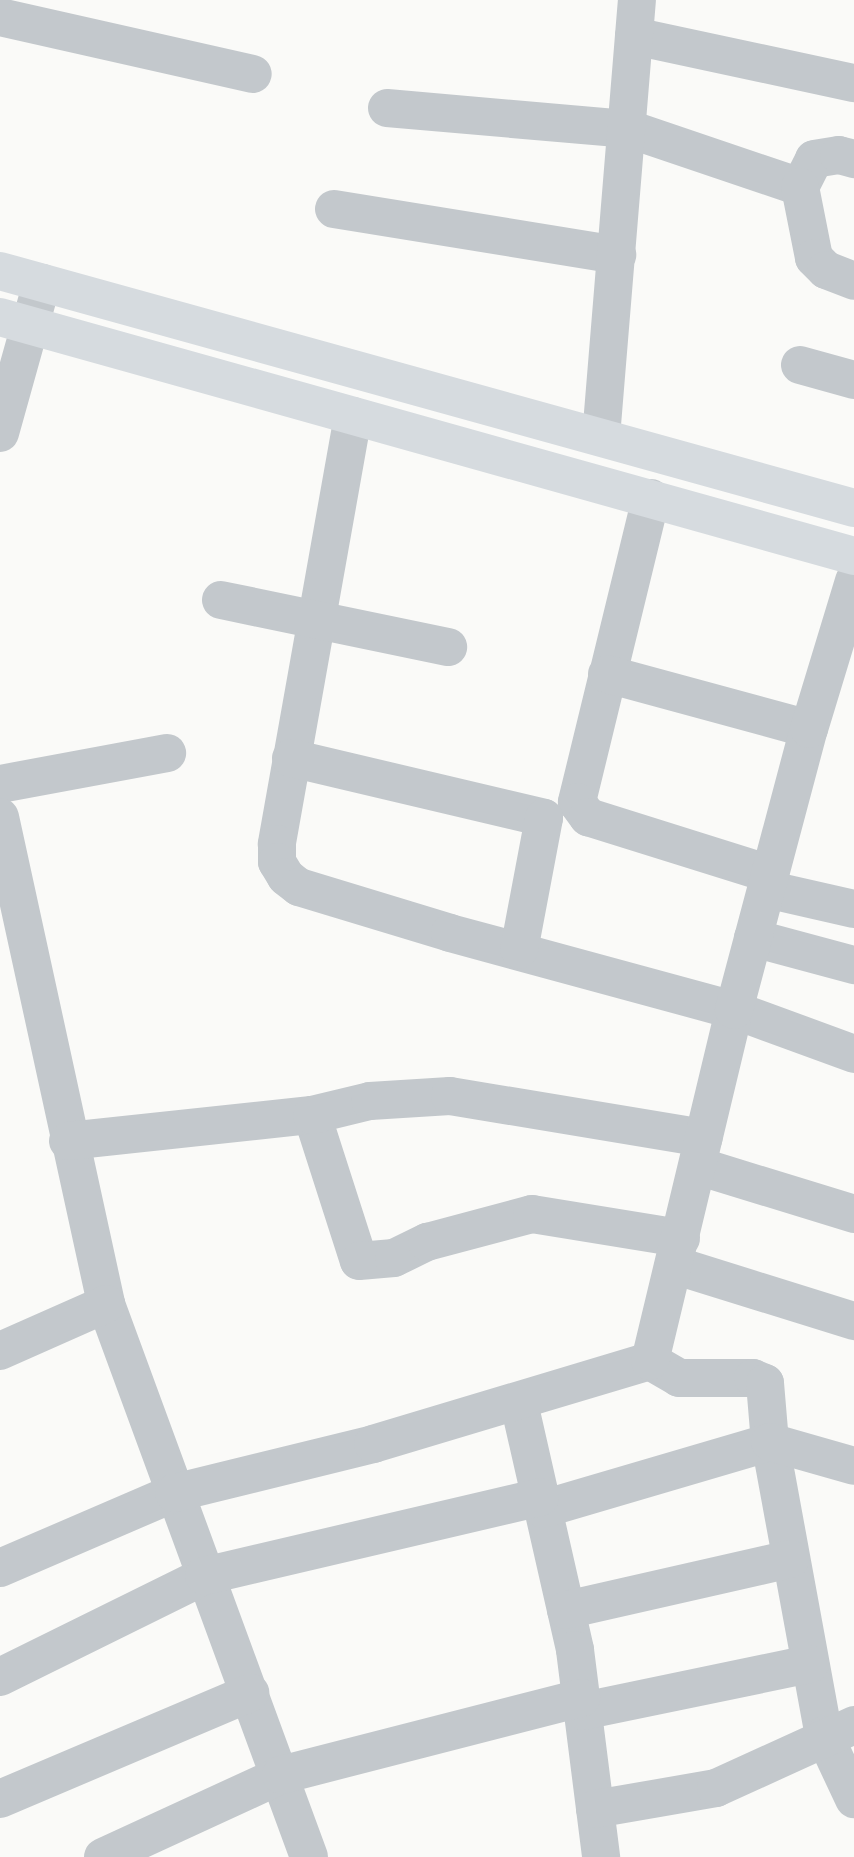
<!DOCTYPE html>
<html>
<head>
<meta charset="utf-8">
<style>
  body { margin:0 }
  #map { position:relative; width:854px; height:1857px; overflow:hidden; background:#fafaf8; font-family:"Varela Round",sans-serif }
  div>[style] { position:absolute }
  .minor>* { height:38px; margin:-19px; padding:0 19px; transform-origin:19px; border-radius:19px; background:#c3c8cc }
  .major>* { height:38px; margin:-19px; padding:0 19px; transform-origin:19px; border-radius:19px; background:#d6dbdf }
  span { translate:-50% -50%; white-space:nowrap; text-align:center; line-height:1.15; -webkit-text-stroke:7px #fff; paint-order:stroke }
</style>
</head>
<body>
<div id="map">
  <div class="minor">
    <i style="left:0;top:17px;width:259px;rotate:12.7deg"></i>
    <i style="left:634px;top:36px;width:225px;rotate:12.1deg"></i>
    <i style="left:387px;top:108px;width:243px;rotate:5deg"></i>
    <i style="left:629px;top:129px;width:181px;rotate:18.7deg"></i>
    <i style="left:800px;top:187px;width:31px;rotate:-63deg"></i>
    <i style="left:814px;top:159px;width:25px;rotate:-9deg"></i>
    <i style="left:839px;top:155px;width:16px;rotate:15deg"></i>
    <i style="left:800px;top:187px;width:72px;rotate:78.8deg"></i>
    <i style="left:814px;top:258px;width:17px;rotate:45deg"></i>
    <i style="left:826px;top:270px;width:30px;rotate:21deg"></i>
    <i style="left:334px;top:209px;width:287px;rotate:9.2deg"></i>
    <i style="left:800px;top:365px;width:56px;rotate:15.5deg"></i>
    <i style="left:353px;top:416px;width:435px;rotate:100.1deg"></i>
    <i style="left:277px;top:844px;width:18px;rotate:90deg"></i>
    <i style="left:277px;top:862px;width:17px;rotate:59deg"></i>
    <i style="left:286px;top:877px;width:16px;rotate:38deg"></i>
    <i style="left:299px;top:887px;width:158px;rotate:16.9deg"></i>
    <i style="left:450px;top:933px;width:294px;rotate:15.2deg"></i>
    <i style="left:734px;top:1010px;width:128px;rotate:20.1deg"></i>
    <i style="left:0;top:433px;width:156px;rotate:-74.4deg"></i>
    <i style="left:601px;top:437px;width:438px;rotate:-85.3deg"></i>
    <i style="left:651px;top:498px;width:313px;rotate:103.7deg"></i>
    <i style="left:577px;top:802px;width:19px;rotate:54deg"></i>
    <i style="left:588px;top:817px;width:191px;rotate:17.4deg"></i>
    <i style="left:221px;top:600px;width:232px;rotate:11.7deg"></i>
    <i style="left:607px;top:674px;width:209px;rotate:15.2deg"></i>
    <i style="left:291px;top:758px;width:260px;rotate:13.3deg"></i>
    <i style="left:544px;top:818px;width:134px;rotate:100.7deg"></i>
    <i style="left:0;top:784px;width:170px;rotate:-10.5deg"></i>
    <i style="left:0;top:817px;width:498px;rotate:77.7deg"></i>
    <i style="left:106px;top:1304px;width:589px;rotate:69.84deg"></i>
    <i style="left:766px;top:889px;width:90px;rotate:12.8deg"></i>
    <i style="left:753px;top:938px;width:105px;rotate:15deg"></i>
    <i style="left:312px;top:1115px;width:153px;rotate:72.2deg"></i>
    <i style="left:359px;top:1261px;width:35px;rotate:-5deg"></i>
    <i style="left:394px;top:1258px;width:37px;rotate:-26deg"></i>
    <i style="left:427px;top:1242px;width:109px;rotate:-14.9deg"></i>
    <i style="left:532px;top:1214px;width:151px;rotate:9.2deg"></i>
    <i style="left:68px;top:1141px;width:245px;rotate:-6.1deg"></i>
    <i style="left:312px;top:1115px;width:60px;rotate:-13.6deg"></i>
    <i style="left:370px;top:1101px;width:80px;rotate:-3.6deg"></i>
    <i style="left:450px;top:1096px;width:257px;rotate:9.4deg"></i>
    <i style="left:698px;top:1166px;width:163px;rotate:17.1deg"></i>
    <i style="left:674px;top:1265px;width:189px;rotate:17.3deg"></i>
    <i style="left:0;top:1351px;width:116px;rotate:-23.9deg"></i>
    <i style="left:650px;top:1361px;width:34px;rotate:30deg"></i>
    <i style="left:679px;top:1378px;width:74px"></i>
    <i style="left:753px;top:1378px;width:13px;rotate:23deg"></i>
    <i style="left:765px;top:1383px;width:59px;rotate:85.2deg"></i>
    <i style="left:770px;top:1442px;width:298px;rotate:79.6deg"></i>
    <i style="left:824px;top:1735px;width:71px;rotate:64.9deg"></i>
    <i style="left:519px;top:1403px;width:253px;rotate:77.2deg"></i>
    <i style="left:575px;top:1650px;width:209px;rotate:82.8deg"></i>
    <i style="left:543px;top:1509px;width:237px;rotate:-16.4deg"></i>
    <i style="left:770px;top:1442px;width:87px;rotate:15.9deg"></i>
    <i style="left:0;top:1568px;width:189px;rotate:-23.3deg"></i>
    <i style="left:174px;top:1493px;width:205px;rotate:-13.8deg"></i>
    <i style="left:373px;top:1444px;width:289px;rotate:-16.7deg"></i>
    <i style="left:650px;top:1361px;width:361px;rotate:-76.5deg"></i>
    <i style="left:734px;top:1010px;width:291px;rotate:-75.1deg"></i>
    <i style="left:809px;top:729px;width:155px;rotate:-73.1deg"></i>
    <i style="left:566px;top:1610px;width:230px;rotate:-12.8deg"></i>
    <i style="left:0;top:1677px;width:228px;rotate:-26.3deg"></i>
    <i style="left:204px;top:1576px;width:345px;rotate:-13.2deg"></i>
    <i style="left:583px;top:1711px;width:232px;rotate:-11.7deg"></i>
    <i style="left:0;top:1799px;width:272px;rotate:-23deg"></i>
    <i style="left:595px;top:1809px;width:123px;rotate:-9.8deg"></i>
    <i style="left:716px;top:1788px;width:152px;rotate:-24.5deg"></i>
    <i style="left:103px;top:1857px;width:196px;rotate:-24.7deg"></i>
    <i style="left:281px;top:1775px;width:310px;rotate:-14.4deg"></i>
  </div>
  <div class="major">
    <i style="left:0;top:271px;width:886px;rotate:15.51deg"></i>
    <i style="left:0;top:317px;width:887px;rotate:15.63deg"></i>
  </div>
</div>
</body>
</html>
